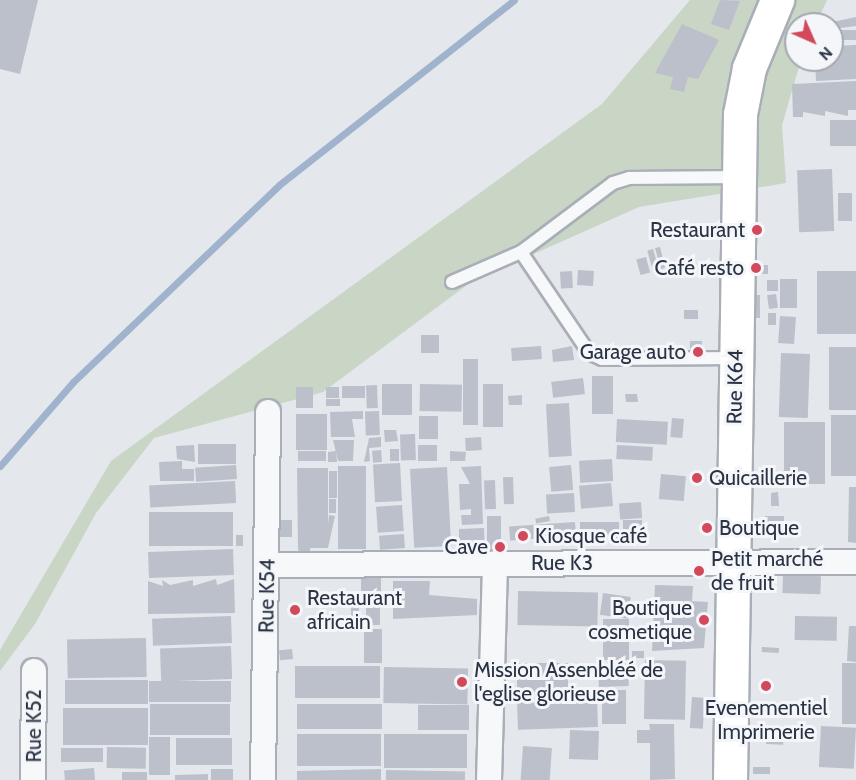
<!DOCTYPE html>
<html>
<head>
<meta charset="utf-8">
<style>
  body { margin:0 }
  #map { position:relative; width:856px; height:780px; overflow:hidden; background:#e4e7ec; font-family:Cabin,sans-serif }
  div>[style] { position:absolute }
  .green>* { inset:0; background:#c9d6c5 }
  .stream>* { height:7px; margin:-3.5px; padding:0 3.5px; transform-origin:3.5px; border-radius:3.5px; background:#9fb4cc }
  .building>* { inset:0; background:#bbc0ca; transform-origin:0 0 }
  .roads { filter:drop-shadow(2px 0 #a9aeb7) drop-shadow(-2px 0 #a9aeb7) drop-shadow(0 2px #a9aeb7) drop-shadow(0 -2px #a9aeb7) }
  .lane>* { height:12px; margin:-6px; padding:0 6px; transform-origin:6px; border-radius:6px; background:#f7f8fa }
  .street>* { height:24px; margin:-12px; padding:0 12px; transform-origin:12px; border-radius:12px; background:#f7f8fa }
  .secondary>* { height:33px; margin:-16.5px; padding:0 16.5px; transform-origin:16.5px; border-radius:16.5px; background:#fff }
  .dots>* { width:16px; height:16px; translate:-50% -50%; box-sizing:border-box; border:3px solid #f4f6f9; border-radius:50% }
  span { translate:-50% -50%; white-space:nowrap; text-align:center; line-height:1.15; -webkit-text-stroke:6px #f4f6f9; paint-order:stroke }
  .poi-label { font-size:21px; color:#2b3445 }
  .right { translate:-100% -50%; text-align:right }
  .left { translate:0 -50%; text-align:left }
  .street-label { font-size:21px; color:#2b3445 }
  .north { position:absolute; left:784px; top:12px; width:60px; height:60px; box-sizing:border-box; background:#f4f6f9; border:2px solid #a4a8b1; border-radius:50%; rotate:135deg; font-size:16px; font-weight:700; line-height:24px; text-align:center; color:#2b3445 }
  .north::after { content:''; display:block; margin:auto; width:21px; height:27px; background:#d1495b; clip-path:polygon(50% 0,100% 100%,50% 72%,0 100%) }
</style>
</head>
<body>
<div id="map">
  <div class="green">
    <i style="clip-path:polygon(690px 0,827px 0,816px 24px,796px 24px,796px 60px,801px 60px,782px 125px,786px 183px,639px 207px,471px 282px,323px 392px,154px 438px,96px 513px,35px 624px,0 671px,0 650px,111px 461px,602px 104px)"></i>
  </div>
  <div class="stream">
    <i style="left:0;top:466px;width:111px;rotate:-49deg"></i>
    <i style="left:73px;top:382px;width:285px;rotate:-43.7deg"></i>
    <i style="left:279px;top:185px;width:299px;rotate:-38.2deg"></i>
  </div>
  <div class="building">
    <i style="clip-path:polygon(0 0,38px 0,20px 74px,0 69px)"></i>
    <i style="clip-path:polygon(720px 0,740px 1px,729px 30px,711px 24px)"></i>
    <i style="clip-path:polygon(856px 17px,856px 26px,832px 29px,832px 24px,823px 24px)"></i>
    <i style="clip-path:polygon(682px 24px,719px 40px,698px 79px,688px 77px,684px 92px,670px 89px,673px 77px,655px 73px)"></i>
    <i style="left:856px;top:30px;width:10px;height:24px;rotate:90deg"></i>
    <i style="clip-path:polygon(856px 45px,856px 79px,816px 81px,815px 60px,832px 60px,832px 46px)"></i>
    <i style="clip-path:polygon(856px 81px,856px 110px,848px 110px,848px 116px,825px 111px,825px 116px,803px 112px,803px 117px,793px 117px,792px 84px)"></i>
    <i style="left:856px;top:120px;width:26px;height:26px;rotate:90deg"></i>
    <i style="left:832px;top:169px;width:62px;height:35px;rotate:88deg"></i>
    <i style="left:838px;top:193px;width:14px;height:28px"></i>
    <i style="clip-path:polygon(660px 247px,665px 268px,661px 269px,655px 248px)"></i>
    <i style="left:653px;top:249px;width:22px;height:6px;rotate:74deg"></i>
    <i style="left:646px;top:257px;width:16px;height:10px;rotate:75deg"></i>
    <i style="left:754px;top:265px;width:14px;height:9px"></i>
    <i style="left:578px;top:270px;width:16px;height:15px;rotate:4deg"></i>
    <i style="left:572px;top:271px;width:17px;height:12px;rotate:87deg"></i>
    <i style="left:856px;top:271px;width:63px;height:39px;rotate:90deg"></i>
    <i style="left:780px;top:279px;width:17px;height:29px"></i>
    <i style="left:767px;top:280px;width:11px;height:11px"></i>
    <i style="left:776px;top:294px;width:14px;height:9px;rotate:82deg"></i>
    <i style="left:750px;top:295px;width:10px;height:23px"></i>
    <i style="left:698px;top:310px;width:9px;height:14px;rotate:90deg"></i>
    <i style="left:776px;top:313px;width:12px;height:8px;rotate:90deg"></i>
    <i style="left:780px;top:316px;width:16px;height:27px;rotate:4deg"></i>
    <i style="left:421px;top:335px;width:18px;height:18px"></i>
    <i style="left:690px;top:341px;width:12px;height:16px"></i>
    <i style="left:541px;top:346px;width:13px;height:30px;rotate:86deg"></i>
    <i style="clip-path:polygon(572px 346px,574px 360px,553px 362px,552px 350px)"></i>
    <i style="left:829px;top:347px;width:27px;height:63px"></i>
    <i style="left:781px;top:353px;width:29px;height:64px;rotate:2deg"></i>
    <i style="left:463px;top:359px;width:15px;height:66px"></i>
    <i style="left:592px;top:376px;width:21px;height:38px"></i>
    <i style="left:583px;top:378px;width:16px;height:32px;rotate:83deg"></i>
    <i style="left:382px;top:384px;width:30px;height:31px"></i>
    <i style="left:420px;top:384px;width:42px;height:27px;rotate:1deg"></i>
    <i style="left:483px;top:384px;width:20px;height:43px"></i>
    <i style="left:377px;top:385px;width:23px;height:11px;rotate:88deg"></i>
    <i style="left:365px;top:386px;width:12px;height:23px;rotate:90deg"></i>
    <i style="left:296px;top:387px;width:17px;height:21px"></i>
    <i style="left:339px;top:387px;width:11px;height:13px;rotate:90deg"></i>
    <i style="clip-path:polygon(625px 394px,637px 394px,638px 402px,626px 402px)"></i>
    <i style="clip-path:polygon(522px 395px,522px 405px,509px 405px,508px 396px)"></i>
    <i style="left:340px;top:399px;width:7px;height:14px;rotate:90deg"></i>
    <i style="left:569px;top:403px;width:53px;height:23px;rotate:87deg"></i>
    <i style="clip-path:polygon(363px 411px,363px 419px,352px 419px,355px 437px,331px 437px,330px 412px)"></i>
    <i style="left:379px;top:411px;width:24px;height:14px;rotate:88deg"></i>
    <i style="left:296px;top:414px;width:31px;height:36px"></i>
    <i style="left:831px;top:415px;width:25px;height:61px"></i>
    <i style="left:419px;top:416px;width:19px;height:23px"></i>
    <i style="left:672px;top:418px;width:12px;height:19px;rotate:5deg"></i>
    <i style="left:617px;top:419px;width:51px;height:23px;rotate:3deg"></i>
    <i style="left:784px;top:422px;width:41px;height:62px"></i>
    <i style="clip-path:polygon(384px 430px,396px 430px,398px 441px,385px 442px)"></i>
    <i style="left:415px;top:434px;width:26px;height:15px;rotate:88deg"></i>
    <i style="clip-path:polygon(381px 437px,381px 447px,369px 448px,370px 461px,364px 462px,369px 438px)"></i>
    <i style="left:481px;top:437px;width:13px;height:16px;rotate:86deg"></i>
    <i style="clip-path:polygon(333px 440px,354px 440px,353px 461px,338px 461px)"></i>
    <i style="left:198px;top:444px;width:38px;height:20px"></i>
    <i style="clip-path:polygon(194px 445px,195px 462px,177px 459px,176px 446px)"></i>
    <i style="left:437px;top:445px;width:16px;height:19px;rotate:90deg"></i>
    <i style="left:617px;top:445px;width:36px;height:14px;rotate:3deg"></i>
    <i style="left:390px;top:449px;width:9px;height:12px"></i>
    <i style="left:381px;top:450px;width:12px;height:9px;rotate:85deg"></i>
    <i style="left:326px;top:451px;width:10px;height:28px;rotate:90deg"></i>
    <i style="clip-path:polygon(336px 451px,337px 462px,328px 462px,328px 452px)"></i>
    <i style="clip-path:polygon(450px 451px,466px 452px,465px 461px,450px 461px)"></i>
    <i style="left:612px;top:459px;width:22px;height:33px;rotate:87deg"></i>
    <i style="clip-path:polygon(182px 461px,182px 469px,194px 469px,194px 481px,160px 481px,159px 462px)"></i>
    <i style="left:400px;top:463px;width:38px;height:27px;rotate:87deg"></i>
    <i style="left:236px;top:465px;width:14px;height:41px;rotate:86deg"></i>
    <i style="left:571px;top:465px;width:25px;height:22px;rotate:85deg"></i>
    <i style="left:338px;top:466px;width:28px;height:83px"></i>
    <i style="clip-path:polygon(481px 466px,483px 524px,462px 525px,461px 515px,471px 515px,471px 509px,460px 510px,459px 484px,470px 484px,461px 467px)"></i>
    <i style="left:447px;top:467px;width:79px;height:37px;rotate:87deg"></i>
    <i style="clip-path:polygon(297px 468px,328px 468px,328px 524px,329px 515px,335px 516px,328px 548px,310px 548px,310px 555px,299px 556px,298px 548px)"></i>
    <i style="left:329px;top:471px;width:8px;height:27px"></i>
    <i style="left:661px;top:474px;width:25px;height:25px;rotate:5deg"></i>
    <i style="left:513px;top:477px;width:27px;height:10px;rotate:88deg"></i>
    <i style="left:495px;top:480px;width:29px;height:11px;rotate:88deg"></i>
    <i style="left:235px;top:481px;width:22px;height:86px;rotate:87deg"></i>
    <i style="left:611px;top:483px;width:23px;height:32px;rotate:85deg"></i>
    <i style="clip-path:polygon(849px 487px,856px 487px,856px 543px,848px 542px)"></i>
    <i style="clip-path:polygon(778px 492px,779px 506px,771px 506px,771px 493px)"></i>
    <i style="left:574px;top:493px;width:19px;height:28px;rotate:87deg"></i>
    <i style="left:329px;top:499px;width:7px;height:14px"></i>
    <i style="left:641px;top:502px;width:16px;height:22px;rotate:86deg"></i>
    <i style="left:402px;top:505px;width:26px;height:26px;rotate:86deg"></i>
    <i style="left:233px;top:512px;width:34px;height:84px;rotate:90deg"></i>
    <i style="left:487px;top:516px;width:14px;height:40px"></i>
    <i style="left:549px;top:516px;width:5px;height:14px;rotate:79deg"></i>
    <i style="left:765px;top:516px;width:19px;height:6px"></i>
    <i style="left:278px;top:520px;width:14px;height:17px"></i>
    <i style="left:623px;top:520px;width:19px;height:19px"></i>
    <i style="left:575px;top:522px;width:14px;height:66px;rotate:86deg"></i>
    <i style="left:580px;top:522px;width:39px;height:17px"></i>
    <i style="clip-path:polygon(484px 528px,485px 556px,471px 557px,470px 544px,459px 544px,459px 529px)"></i>
    <i style="left:404px;top:534px;width:14px;height:25px;rotate:86deg"></i>
    <i style="left:236px;top:535px;width:7px;height:11px"></i>
    <i style="left:233px;top:549px;width:26px;height:85px;rotate:88deg"></i>
    <i style="left:783px;top:575px;width:38px;height:18px;rotate:2deg"></i>
    <i style="left:361px;top:577px;width:20px;height:15px"></i>
    <i style="clip-path:polygon(216px 579px,217px 585px,234px 579px,235px 613px,148px 614px,148px 581px,163px 586px,162px 580px,170px 585px,193px 580px,193px 586px)"></i>
    <i style="clip-path:polygon(393px 581px,430px 581px,429px 595px,477px 599px,477px 615px,393px 619px)"></i>
    <i style="clip-path:polygon(655px 585px,693px 586px,692px 601px,708px 602px,704px 648px,652px 651px)"></i>
    <i style="left:518px;top:591px;width:80px;height:34px;rotate:1deg"></i>
    <i style="left:603px;top:593px;width:28px;height:22px;rotate:8deg"></i>
    <i style="left:351px;top:595px;width:8px;height:21px"></i>
    <i style="left:366px;top:597px;width:14px;height:28px"></i>
    <i style="left:231px;top:616px;width:27px;height:79px;rotate:88deg"></i>
    <i style="left:795px;top:616px;width:42px;height:24px;rotate:1deg"></i>
    <i style="left:603px;top:619px;width:26px;height:41px"></i>
    <i style="clip-path:polygon(849px 626px,856px 626px,856px 662px,847px 661px)"></i>
    <i style="left:364px;top:629px;width:18px;height:34px"></i>
    <i style="left:146px;top:638px;width:39px;height:79px;rotate:89deg"></i>
    <i style="left:231px;top:646px;width:33px;height:71px;rotate:88deg"></i>
    <i style="left:762px;top:647px;width:17px;height:5px;rotate:3deg"></i>
    <i style="left:292px;top:649px;width:10px;height:13px;rotate:84deg"></i>
    <i style="left:632px;top:651px;width:12px;height:7px"></i>
    <i style="left:645px;top:660px;width:41px;height:59px;rotate:1deg"></i>
    <i style="left:568px;top:663px;width:32px;height:51px;rotate:90deg"></i>
    <i style="left:628px;top:663px;width:23px;height:30px;rotate:88deg"></i>
    <i style="left:842px;top:663px;width:14px;height:61px"></i>
    <i style="left:295px;top:666px;width:85px;height:32px"></i>
    <i style="left:384px;top:667px;width:84px;height:36px;rotate:1deg"></i>
    <i style="left:148px;top:680px;width:24px;height:83px;rotate:90deg"></i>
    <i style="left:231px;top:681px;width:21px;height:82px;rotate:90deg"></i>
    <i style="left:602px;top:690px;width:24px;height:34px"></i>
    <i style="left:692px;top:697px;width:13px;height:31px;rotate:4deg"></i>
    <i style="left:597px;top:699px;width:28px;height:80px;rotate:88deg"></i>
    <i style="left:150px;top:704px;width:80px;height:31px"></i>
    <i style="left:297px;top:704px;width:85px;height:25px"></i>
    <i style="left:469px;top:705px;width:25px;height:51px;rotate:90deg"></i>
    <i style="left:148px;top:708px;width:37px;height:85px;rotate:90deg"></i>
    <i style="clip-path:polygon(649px 724px,674px 724px,675px 779px,650px 780px,650px 743px,637px 743px,637px 730px,650px 730px)"></i>
    <i style="left:821px;top:726px;width:35px;height:41px;rotate:3deg"></i>
    <i style="left:767px;top:727px;width:17px;height:17px;rotate:3deg"></i>
    <i style="left:570px;top:730px;width:29px;height:29px;rotate:2deg"></i>
    <i style="left:297px;top:734px;width:84px;height:32px"></i>
    <i style="left:384px;top:734px;width:83px;height:34px"></i>
    <i style="left:170px;top:737px;width:38px;height:21px;rotate:90deg"></i>
    <i style="left:232px;top:738px;width:27px;height:56px;rotate:90deg"></i>
    <i style="left:523px;top:746px;width:29px;height:34px;rotate:4deg"></i>
    <i style="left:107px;top:747px;width:39px;height:21px;rotate:1deg"></i>
    <i style="left:103px;top:748px;width:14px;height:42px;rotate:90deg"></i>
    <i style="left:770px;top:767px;width:7px;height:17px;rotate:90deg"></i>
    <i style="left:94px;top:768px;width:12px;height:30px;rotate:85deg"></i>
    <i style="left:211px;top:769px;width:22px;height:11px"></i>
    <i style="clip-path:polygon(381px 769px,381px 780px,297px 780px,297px 771px)"></i>
    <i style="left:386px;top:770px;width:79px;height:10px;rotate:1deg"></i>
    <i style="left:122px;top:772px;width:25px;height:8px"></i>
    <i style="clip-path:polygon(208px 774px,208px 780px,175px 780px,175px 775px)"></i>
  </div>
  <div class="roads">
    <div class="lane">
      <i style="left:521px;top:252px;width:122px;rotate:56deg"></i>
      <i style="left:589px;top:353px;width:14px;rotate:25deg"></i>
      <i style="left:602px;top:359px;width:132px;rotate:-0.4deg"></i>
      <i style="left:452px;top:282px;width:75px;rotate:-23.5deg"></i>
      <i style="left:521px;top:252px;width:115px;rotate:-36.9deg"></i>
      <i style="left:613px;top:183px;width:17px;rotate:-17deg"></i>
      <i style="left:629px;top:178px;width:108px;rotate:-0.5deg"></i>
    </div>
    <div class="street">
      <i style="left:268px;top:565px;width:588px;rotate:-0.29deg"></i>
      <i style="left:33px;top:780px;width:109px;rotate:-89.5deg"></i>
      <i style="left:263px;top:780px;width:368px;rotate:-89.2deg"></i>
      <i style="left:489px;top:780px;width:217px;rotate:-88.4deg"></i>
    </div>
    <div class="secondary">
      <i style="left:730px;top:780px;width:666px;rotate:-89.14deg"></i>
      <i style="left:740px;top:114px;width:47px;rotate:-78.9deg"></i>
      <i style="left:749px;top:68px;width:74px;rotate:-67.6deg"></i>
    </div>
  </div>
  <div class="dots">
    <i style="left:757px;top:230px;background:#d1495b"></i>
    <i style="left:756px;top:268px;background:#d1495b"></i>
    <i style="left:698px;top:352px;background:#d1495b"></i>
    <i style="left:697px;top:478px;background:#d1495b"></i>
    <i style="left:707px;top:528px;background:#d1495b"></i>
    <i style="left:523px;top:536px;background:#d1495b"></i>
    <i style="left:500px;top:547px;background:#d1495b"></i>
    <i style="left:699px;top:571px;background:#d1495b"></i>
    <i style="left:295px;top:610px;background:#d1495b"></i>
    <i style="left:704px;top:620px;background:#d1495b"></i>
    <i style="left:462px;top:682px;background:#d1495b"></i>
    <i style="left:766px;top:686px;background:#d1495b"></i>
  </div>
  <div class="poi-label">
    <span class="right" style="left:745px;top:230px">Restaurant</span>
    <span class="right" style="left:744px;top:268px">Café resto</span>
    <span class="right" style="left:686px;top:352px">Garage auto</span>
    <span class="left" style="left:709px;top:478px">Quicaillerie</span>
    <span class="left" style="left:719px;top:528px">Boutique</span>
    <span class="left" style="left:535px;top:536px">Kiosque café</span>
    <span class="right" style="left:488px;top:547px">Cave</span>
    <span class="left" style="left:711px;top:571px">Petit marché<br>de fruit</span>
    <span class="left" style="left:307px;top:610px">Restaurant<br>africain</span>
    <span class="right" style="left:692px;top:620px">Boutique<br>cosmetique</span>
    <span class="left" style="left:474px;top:682px">Mission Assenbléé de<br>l'eglise glorieuse</span>
    <span style="left:766px;top:720px">Evenementiel<br>Imprimerie</span>
  </div>
  <div class="street-label">
    <span style="left:735px;top:387px;rotate:-89deg">Rue K64</span>
    <span style="left:562px;top:563px">Rue K3</span>
    <span style="left:267px;top:596px;rotate:-89deg">Rue K54</span>
    <span style="left:34px;top:726px;rotate:-90deg">Rue K52</span>
  </div>
  <div class="north">N</div>
</div>
</body>
</html>
